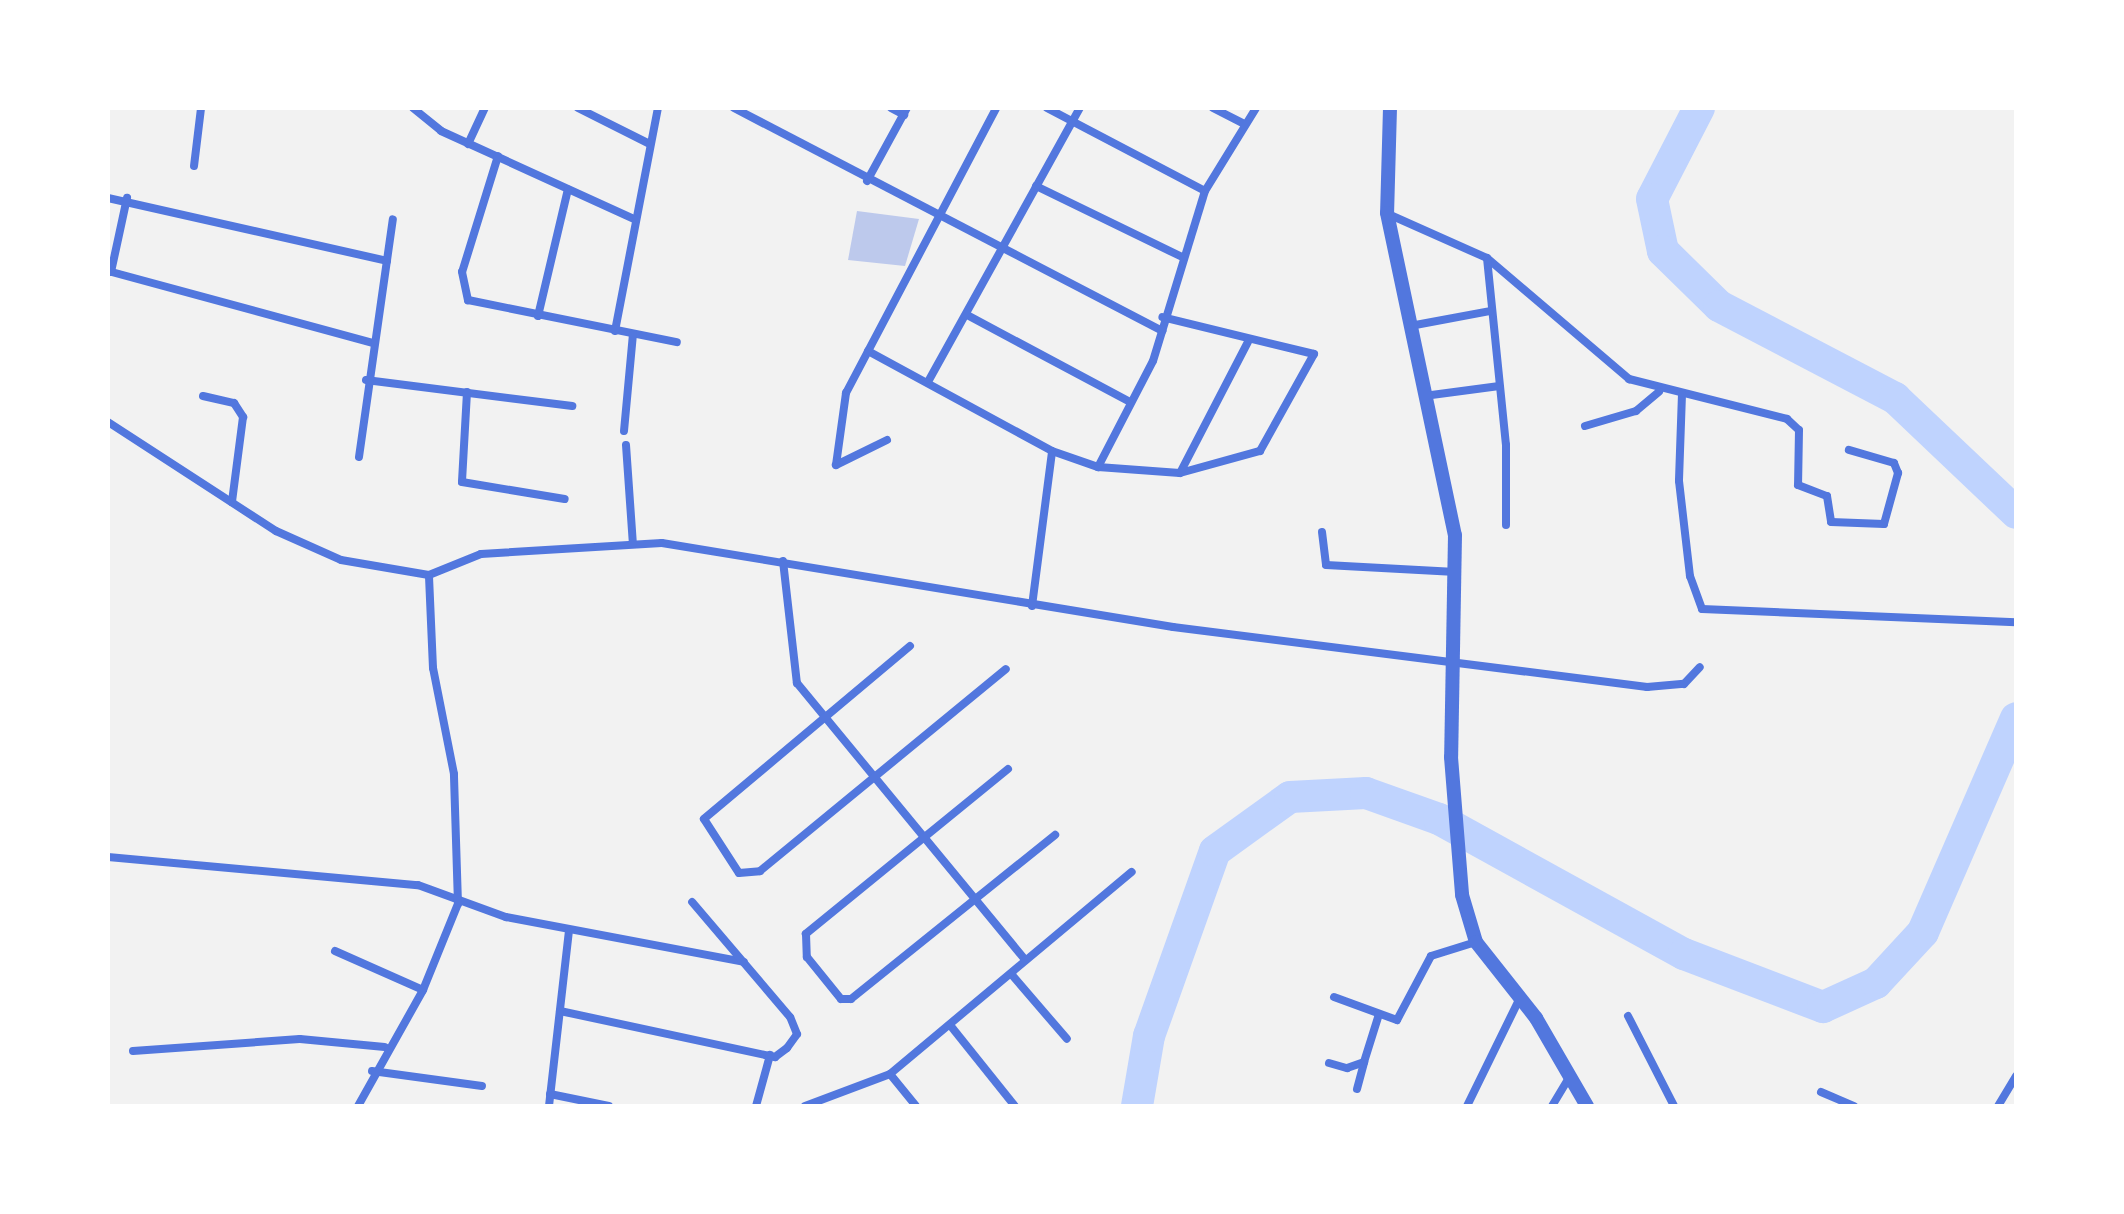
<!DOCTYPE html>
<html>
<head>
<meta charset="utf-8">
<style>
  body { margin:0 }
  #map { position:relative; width:2124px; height:1214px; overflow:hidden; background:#f2f2f2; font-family:"Sofia Sans Condensed",sans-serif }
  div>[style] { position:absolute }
  .river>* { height:32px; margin:-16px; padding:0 16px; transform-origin:16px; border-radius:16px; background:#bfd3fe }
  .building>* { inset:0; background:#bdc9ec }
  .minor>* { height:8px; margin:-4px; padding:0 4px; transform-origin:4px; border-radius:4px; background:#5277de }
  .tertiary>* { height:14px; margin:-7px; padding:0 7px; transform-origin:7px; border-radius:7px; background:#5277de }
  span { translate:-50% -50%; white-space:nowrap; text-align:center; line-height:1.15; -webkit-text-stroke:8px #fff; paint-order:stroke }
  .frame { position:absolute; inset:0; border:110px solid #fff; pointer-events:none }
</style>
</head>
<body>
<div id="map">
  <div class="river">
    <i style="left:1699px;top:108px;width:102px;rotate:117.3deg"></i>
    <i style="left:1652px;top:199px;width:53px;rotate:78.1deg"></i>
    <i style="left:1663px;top:251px;width:78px;rotate:44.5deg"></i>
    <i style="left:1719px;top:306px;width:199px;rotate:27.6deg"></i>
    <i style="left:1895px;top:398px;width:167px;rotate:43.5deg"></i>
    <i style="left:1137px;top:1106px;width:71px;rotate:-80.3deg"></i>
    <i style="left:1149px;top:1036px;width:196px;rotate:-70.4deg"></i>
    <i style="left:1215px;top:851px;width:92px;rotate:-35.8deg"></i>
    <i style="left:1290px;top:797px;width:76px;rotate:-3deg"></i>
    <i style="left:1366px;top:793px;width:77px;rotate:19.6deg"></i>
    <i style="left:1439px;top:819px;width:280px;rotate:28.9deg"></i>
    <i style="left:1684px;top:954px;width:149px;rotate:20.9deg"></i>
    <i style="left:1823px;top:1007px;width:58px;rotate:-24.4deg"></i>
    <i style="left:1876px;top:983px;width:69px;rotate:-47.3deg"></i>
    <i style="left:1923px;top:932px;width:233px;rotate:-66.5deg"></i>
  </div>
  <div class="building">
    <i style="clip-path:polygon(857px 211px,919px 219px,905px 266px,848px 260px)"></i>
  </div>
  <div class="minor">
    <i style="left:413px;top:108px;width:36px;rotate:39deg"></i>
    <i style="left:441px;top:131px;width:210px;rotate:24.5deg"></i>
    <i style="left:578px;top:108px;width:80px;rotate:26.6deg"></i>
    <i style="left:734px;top:108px;width:483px;rotate:27.5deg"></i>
    <i style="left:891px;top:108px;width:15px;rotate:28deg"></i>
    <i style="left:1047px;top:108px;width:178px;rotate:27.7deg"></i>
    <i style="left:1213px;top:108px;width:35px;rotate:27deg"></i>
    <i style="left:468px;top:144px;width:40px;rotate:-65deg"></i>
    <i style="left:498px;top:156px;width:121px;rotate:107.2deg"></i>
    <i style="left:462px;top:272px;width:29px;rotate:78deg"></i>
    <i style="left:468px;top:300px;width:213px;rotate:11.4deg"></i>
    <i style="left:194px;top:166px;width:58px;rotate:-83.1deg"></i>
    <i style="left:867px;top:181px;width:83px;rotate:-61.3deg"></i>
    <i style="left:1036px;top:186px;width:162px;rotate:25.9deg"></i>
    <i style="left:108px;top:198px;width:286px;rotate:12.7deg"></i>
    <i style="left:1388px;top:214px;width:108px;rotate:24deg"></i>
    <i style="left:1487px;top:258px;width:187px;rotate:40.4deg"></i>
    <i style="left:1629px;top:379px;width:163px;rotate:14.2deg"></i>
    <i style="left:1787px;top:419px;width:16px;rotate:43deg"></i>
    <i style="left:1799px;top:430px;width:55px;rotate:91deg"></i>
    <i style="left:1798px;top:485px;width:31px;rotate:21deg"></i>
    <i style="left:1827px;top:496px;width:26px;rotate:81deg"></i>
    <i style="left:1831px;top:522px;width:53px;rotate:2.2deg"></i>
    <i style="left:1884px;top:524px;width:53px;rotate:-74.6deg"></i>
    <i style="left:1898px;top:473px;width:11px;rotate:-112deg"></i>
    <i style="left:1894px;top:463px;width:47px;rotate:-163.9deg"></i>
    <i style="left:1487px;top:258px;width:188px;rotate:84.2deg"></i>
    <i style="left:1506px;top:445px;width:80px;rotate:90deg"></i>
    <i style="left:108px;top:271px;width:275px;rotate:15.2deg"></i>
    <i style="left:111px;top:272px;width:76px;rotate:-77.8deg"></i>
    <i style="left:538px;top:316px;width:130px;rotate:-76.7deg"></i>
    <i style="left:969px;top:316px;width:180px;rotate:28.1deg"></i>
    <i style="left:1410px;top:326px;width:81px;rotate:-10.6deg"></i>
    <i style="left:615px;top:331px;width:227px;rotate:-79.1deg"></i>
    <i style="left:868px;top:351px;width:209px;rotate:28.5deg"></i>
    <i style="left:1052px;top:451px;width:49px;rotate:19.2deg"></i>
    <i style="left:1098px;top:467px;width:82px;rotate:4.2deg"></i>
    <i style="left:1180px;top:473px;width:83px;rotate:-15.4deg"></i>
    <i style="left:1260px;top:451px;width:111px;rotate:-60.9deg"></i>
    <i style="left:1314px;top:354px;width:156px;rotate:-166.3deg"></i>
    <i style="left:366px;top:380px;width:208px;rotate:7.2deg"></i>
    <i style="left:929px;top:380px;width:311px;rotate:-61deg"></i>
    <i style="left:467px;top:392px;width:90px;rotate:93.2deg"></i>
    <i style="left:462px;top:482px;width:104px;rotate:9.4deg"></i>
    <i style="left:1682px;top:394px;width:87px;rotate:92deg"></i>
    <i style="left:1679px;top:481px;width:96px;rotate:83.4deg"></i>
    <i style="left:1690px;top:576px;width:35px;rotate:70deg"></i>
    <i style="left:1702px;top:609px;width:314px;rotate:2.4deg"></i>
    <i style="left:203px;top:396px;width:32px;rotate:13deg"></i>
    <i style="left:234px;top:403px;width:17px;rotate:57deg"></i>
    <i style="left:243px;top:417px;width:86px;rotate:97.4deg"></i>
    <i style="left:1424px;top:396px;width:76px;rotate:-7.6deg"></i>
    <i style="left:108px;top:422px;width:200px;rotate:33deg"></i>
    <i style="left:276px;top:531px;width:71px;rotate:24deg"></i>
    <i style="left:341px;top:560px;width:89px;rotate:9.7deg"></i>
    <i style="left:429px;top:575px;width:56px;rotate:-22deg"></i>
    <i style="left:481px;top:554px;width:181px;rotate:-3.5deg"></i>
    <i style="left:662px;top:543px;width:518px;rotate:9.33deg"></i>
    <i style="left:1173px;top:627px;width:478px;rotate:7.2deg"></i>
    <i style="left:1647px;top:687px;width:37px;rotate:-5deg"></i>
    <i style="left:1684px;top:684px;width:23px;rotate:-47deg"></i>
    <i style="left:1585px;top:426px;width:53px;rotate:-16.4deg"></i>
    <i style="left:1636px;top:411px;width:30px;rotate:-40deg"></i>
    <i style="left:624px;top:431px;width:97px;rotate:-84.7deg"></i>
    <i style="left:887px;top:440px;width:57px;rotate:153.9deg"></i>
    <i style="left:836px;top:465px;width:73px;rotate:-82.1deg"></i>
    <i style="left:846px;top:393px;width:322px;rotate:-62.2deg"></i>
    <i style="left:626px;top:445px;width:99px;rotate:86deg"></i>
    <i style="left:359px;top:457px;width:240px;rotate:-81.9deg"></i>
    <i style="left:1098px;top:467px;width:119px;rotate:-62.6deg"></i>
    <i style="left:1153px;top:361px;width:178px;rotate:-73deg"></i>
    <i style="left:1205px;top:191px;width:97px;rotate:-58.4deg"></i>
    <i style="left:1180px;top:473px;width:148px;rotate:-62.6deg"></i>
    <i style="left:1322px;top:532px;width:33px;rotate:83deg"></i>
    <i style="left:1326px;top:565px;width:130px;rotate:3.1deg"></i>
    <i style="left:783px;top:561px;width:123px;rotate:83.5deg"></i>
    <i style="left:797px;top:683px;width:357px;rotate:50.5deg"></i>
    <i style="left:1032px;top:606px;width:156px;rotate:-82.6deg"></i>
    <i style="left:910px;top:646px;width:269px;rotate:140deg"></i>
    <i style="left:704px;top:819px;width:64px;rotate:57.1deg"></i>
    <i style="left:739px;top:873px;width:21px;rotate:-5deg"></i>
    <i style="left:760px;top:871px;width:318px;rotate:-39.4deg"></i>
    <i style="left:1008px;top:769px;width:261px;rotate:140.8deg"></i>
    <i style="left:806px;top:934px;width:23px;rotate:88deg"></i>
    <i style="left:807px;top:957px;width:54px;rotate:51deg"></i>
    <i style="left:841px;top:999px;width:10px"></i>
    <i style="left:851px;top:999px;width:262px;rotate:-38.8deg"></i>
    <i style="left:108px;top:857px;width:311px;rotate:5.2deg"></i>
    <i style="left:418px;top:885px;width:94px;rotate:20deg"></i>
    <i style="left:506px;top:917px;width:242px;rotate:10.7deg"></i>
    <i style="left:335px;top:951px;width:96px;rotate:23.9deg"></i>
    <i style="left:1012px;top:975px;width:84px;rotate:49.3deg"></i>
    <i style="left:1334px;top:997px;width:67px;rotate:20.1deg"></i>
    <i style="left:1397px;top:1020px;width:72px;rotate:-62deg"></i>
    <i style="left:1431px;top:956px;width:47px;rotate:-17.3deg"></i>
    <i style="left:560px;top:1011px;width:220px;rotate:12.1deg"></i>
    <i style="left:775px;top:1057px;width:15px;rotate:-37deg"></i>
    <i style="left:787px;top:1048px;width:17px;rotate:-54deg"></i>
    <i style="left:797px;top:1034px;width:18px;rotate:-112deg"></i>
    <i style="left:790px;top:1017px;width:151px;rotate:-130.4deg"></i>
    <i style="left:1628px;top:1016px;width:101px;rotate:62.9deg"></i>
    <i style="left:950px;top:1025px;width:104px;rotate:51.3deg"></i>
    <i style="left:133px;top:1051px;width:167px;rotate:-4.1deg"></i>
    <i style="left:300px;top:1039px;width:85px;rotate:5.4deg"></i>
    <i style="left:1329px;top:1063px;width:19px;rotate:16deg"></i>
    <i style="left:1347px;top:1068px;width:18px;rotate:-19deg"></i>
    <i style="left:1364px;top:1062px;width:50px;rotate:-72.6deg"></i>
    <i style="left:372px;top:1071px;width:111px;rotate:7.8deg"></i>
    <i style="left:890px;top:1074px;width:41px;rotate:50.9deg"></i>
    <i style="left:1357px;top:1089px;width:28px;rotate:-75deg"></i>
    <i style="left:1821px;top:1092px;width:36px;rotate:23deg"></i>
    <i style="left:550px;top:1094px;width:60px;rotate:11.5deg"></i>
    <i style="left:358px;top:1106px;width:133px;rotate:-60.7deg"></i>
    <i style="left:423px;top:990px;width:93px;rotate:-67.9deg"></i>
    <i style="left:458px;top:904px;width:130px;rotate:-91.8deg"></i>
    <i style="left:454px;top:774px;width:108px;rotate:-101.2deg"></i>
    <i style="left:433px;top:668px;width:93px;rotate:-92.5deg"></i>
    <i style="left:549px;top:1106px;width:177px;rotate:-83.5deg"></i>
    <i style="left:756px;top:1106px;width:53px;rotate:-74.6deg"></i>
    <i style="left:805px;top:1106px;width:91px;rotate:-20.6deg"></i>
    <i style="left:890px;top:1074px;width:315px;rotate:-39.9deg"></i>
    <i style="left:1467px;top:1106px;width:123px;rotate:-63.9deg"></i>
    <i style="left:1552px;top:1106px;width:35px;rotate:-59deg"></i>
    <i style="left:1998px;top:1106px;width:35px;rotate:-59deg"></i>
  </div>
  <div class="tertiary">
    <i style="left:1390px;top:108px;width:105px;rotate:91.6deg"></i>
    <i style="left:1387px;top:213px;width:329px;rotate:78.1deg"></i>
    <i style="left:1455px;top:535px;width:222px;rotate:91deg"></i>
    <i style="left:1451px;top:757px;width:138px;rotate:85.4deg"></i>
    <i style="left:1462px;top:895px;width:49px;rotate:73.4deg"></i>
    <i style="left:1476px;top:942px;width:97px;rotate:51.7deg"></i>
    <i style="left:1536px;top:1018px;width:102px;rotate:59.9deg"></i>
  </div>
  <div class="frame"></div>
</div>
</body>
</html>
